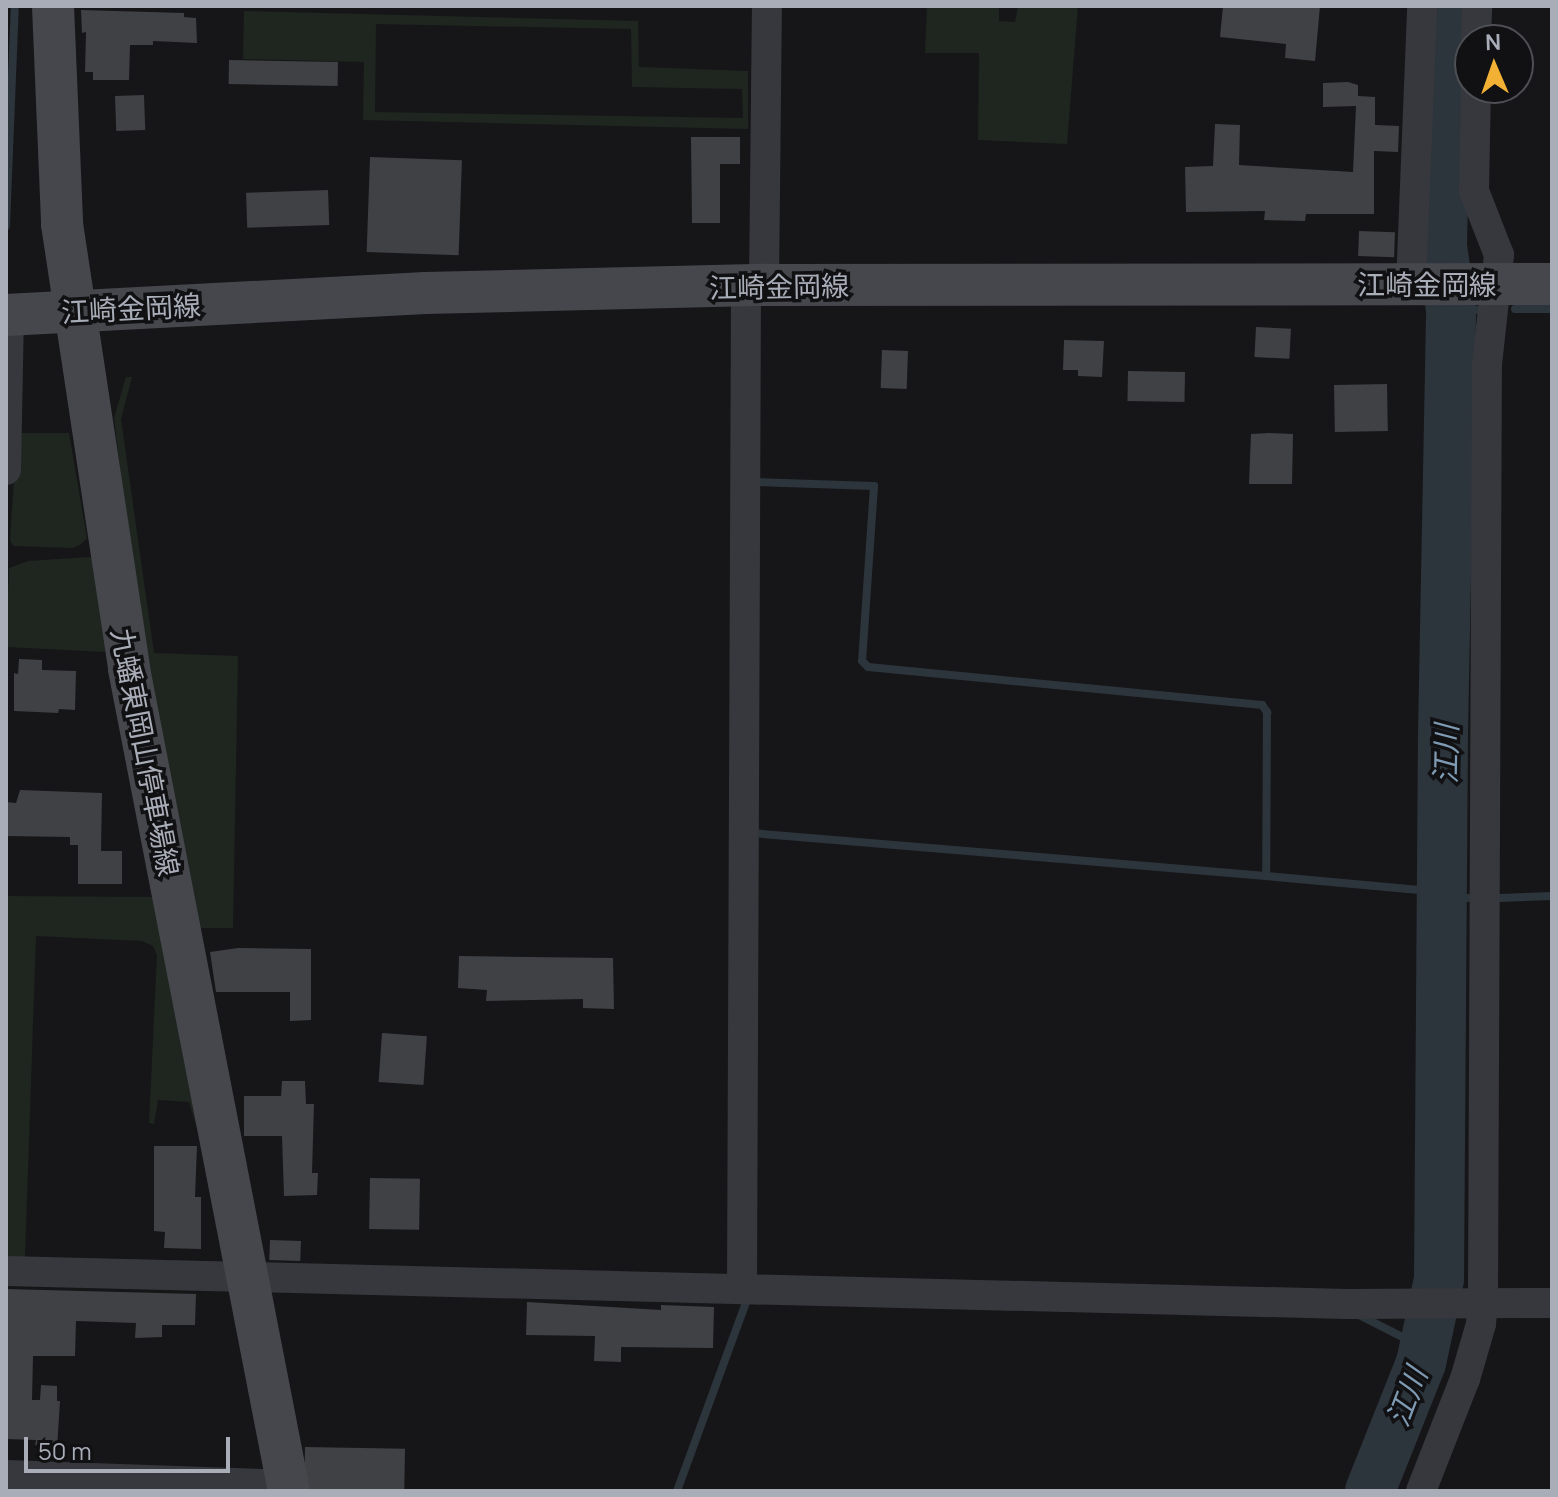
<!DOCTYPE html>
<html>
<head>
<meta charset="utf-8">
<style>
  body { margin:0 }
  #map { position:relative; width:1558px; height:1497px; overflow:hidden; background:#161618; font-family:Manrope,"Noto Sans JP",sans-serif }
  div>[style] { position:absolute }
  .green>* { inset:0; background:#1e261f }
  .stream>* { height:8px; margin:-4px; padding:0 4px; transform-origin:4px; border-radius:4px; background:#2c353c }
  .river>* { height:50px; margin:-25px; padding:0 25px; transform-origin:25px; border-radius:25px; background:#2c353c }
  .building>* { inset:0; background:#404145; transform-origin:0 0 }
  .minor>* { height:30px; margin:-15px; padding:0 15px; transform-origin:15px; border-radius:15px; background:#37383d }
  .secondary>* { height:42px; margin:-21px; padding:0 21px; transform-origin:21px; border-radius:21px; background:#45474d }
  span { translate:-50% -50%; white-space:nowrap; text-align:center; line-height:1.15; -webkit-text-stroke:7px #111113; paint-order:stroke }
  .street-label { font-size:28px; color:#a8adb8 }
  .water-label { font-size:30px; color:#7f9bb3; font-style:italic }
  .frame { position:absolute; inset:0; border:8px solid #a8adb8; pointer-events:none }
  .north { position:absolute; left:1454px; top:24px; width:80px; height:80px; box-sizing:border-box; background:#111113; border:2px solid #4d4f55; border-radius:50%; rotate:358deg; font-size:22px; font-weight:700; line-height:32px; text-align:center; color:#a8adb8 }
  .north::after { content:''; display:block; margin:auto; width:28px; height:36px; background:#f2b134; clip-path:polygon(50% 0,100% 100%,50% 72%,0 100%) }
  .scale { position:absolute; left:24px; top:1437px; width:206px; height:36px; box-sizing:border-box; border:4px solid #a8adb8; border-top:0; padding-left:10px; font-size:24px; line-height:28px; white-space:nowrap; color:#a8adb8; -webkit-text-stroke:6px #111113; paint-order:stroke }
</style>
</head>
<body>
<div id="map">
  <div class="green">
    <i style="clip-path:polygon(927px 6px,999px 8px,999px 21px,1015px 22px,1018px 6px,1078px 6px,1067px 144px,978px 140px,979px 53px,925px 53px)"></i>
    <i style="clip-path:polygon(evenodd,244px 11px,638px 21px,639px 67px,748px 71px,748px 129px,363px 120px,364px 62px,243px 59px,244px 11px,376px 24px,631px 29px,632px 87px,742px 89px,743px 118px,375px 112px,376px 24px)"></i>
    <i style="clip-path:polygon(126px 377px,132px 377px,121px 419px,154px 653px,238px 656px,233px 928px,196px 928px,143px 656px,114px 418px)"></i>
    <i style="clip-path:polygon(17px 433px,69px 433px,87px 538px,80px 545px,73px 548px,13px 546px,10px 540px)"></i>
    <i style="clip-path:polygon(90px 557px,95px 561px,106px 652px,6px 647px,9px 568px,28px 561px)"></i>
    <i style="clip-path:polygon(6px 896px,155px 897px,202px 1132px,198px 1132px,189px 1102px,158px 1100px,154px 1124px,149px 1123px,157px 955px,153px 946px,142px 941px,36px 936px,25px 1257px,6px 1257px)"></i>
  </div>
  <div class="stream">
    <i style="left:6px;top:226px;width:220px;rotate:-87.7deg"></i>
    <i style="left:1515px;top:309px;width:37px"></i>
    <i style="left:1451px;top:310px;width:28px"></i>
    <i style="left:753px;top:482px;width:121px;rotate:1.9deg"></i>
    <i style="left:874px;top:486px;width:175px;rotate:93.9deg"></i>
    <i style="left:862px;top:661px;width:8px;rotate:45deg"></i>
    <i style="left:868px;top:667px;width:396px;rotate:5.5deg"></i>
    <i style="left:1262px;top:705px;width:9px;rotate:54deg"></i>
    <i style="left:1267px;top:712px;width:164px;rotate:90.3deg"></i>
    <i style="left:1266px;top:876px;width:176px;rotate:5.2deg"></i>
    <i style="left:751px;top:833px;width:517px;rotate:4.77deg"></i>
    <i style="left:1442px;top:898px;width:26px"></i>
    <i style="left:1499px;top:898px;width:53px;rotate:-2.2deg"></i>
    <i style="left:1357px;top:1314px;width:75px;rotate:26.9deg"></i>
    <i style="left:677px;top:1491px;width:203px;rotate:-69.9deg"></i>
    <i style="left:747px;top:1300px;width:5px"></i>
  </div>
  <div class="river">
    <i style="left:1370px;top:1491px;width:138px;rotate:-68.3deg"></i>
    <i style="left:1421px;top:1363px;width:86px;rotate:-77.9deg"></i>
    <i style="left:1439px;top:1279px;width:546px;rotate:-89.58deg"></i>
    <i style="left:1443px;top:733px;width:423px;rotate:-88.9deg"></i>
    <i style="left:1451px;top:310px;width:65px;rotate:-98deg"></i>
    <i style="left:1442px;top:246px;width:240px;rotate:-88.8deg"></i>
  </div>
  <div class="building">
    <i style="clip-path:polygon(1223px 6px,1320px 6px,1315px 61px,1285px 58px,1286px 44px,1220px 37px)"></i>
    <i style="clip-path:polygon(81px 10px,184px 13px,184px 17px,196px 18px,197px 43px,153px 41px,153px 45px,130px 45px,129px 80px,93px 80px,93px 72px,85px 72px,86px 32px,82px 33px)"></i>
    <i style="left:229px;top:60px;width:109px;height:24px;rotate:1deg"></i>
    <i style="clip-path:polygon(1348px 82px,1358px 85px,1358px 96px,1375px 97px,1375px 125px,1399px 126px,1398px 152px,1374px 151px,1374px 214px,1306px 214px,1305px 221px,1264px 220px,1265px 211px,1186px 212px,1185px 167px,1213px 166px,1215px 124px,1240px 125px,1239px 165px,1353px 172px,1356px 106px,1323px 107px,1323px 83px)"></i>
    <i style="left:144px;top:95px;width:35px;height:29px;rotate:88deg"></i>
    <i style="clip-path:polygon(691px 137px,740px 137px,740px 164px,720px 164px,720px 223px,692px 223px)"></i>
    <i style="left:370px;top:157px;width:92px;height:95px;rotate:2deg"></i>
    <i style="left:328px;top:190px;width:35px;height:82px;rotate:88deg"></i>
    <i style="left:1359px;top:231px;width:36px;height:25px;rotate:2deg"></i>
    <i style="left:1256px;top:327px;width:35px;height:30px;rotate:3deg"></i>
    <i style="clip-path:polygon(1064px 340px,1104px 341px,1102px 377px,1078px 376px,1078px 370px,1063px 370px)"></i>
    <i style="left:882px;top:350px;width:26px;height:38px;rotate:2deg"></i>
    <i style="left:1128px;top:371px;width:57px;height:30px;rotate:1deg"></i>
    <i style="left:1387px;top:384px;width:47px;height:53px;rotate:89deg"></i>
    <i style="clip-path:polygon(1269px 433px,1293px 434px,1292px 484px,1249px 484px,1251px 434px)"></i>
    <i style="clip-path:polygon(19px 659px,42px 660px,42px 670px,76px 671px,75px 710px,59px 709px,58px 713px,14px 711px,14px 673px,18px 674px)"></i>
    <i style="clip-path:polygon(20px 790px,102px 793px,101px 851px,122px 851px,122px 884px,78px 884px,78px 845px,70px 845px,70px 837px,6px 836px,6px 802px,16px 803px)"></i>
    <i style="clip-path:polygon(238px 948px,311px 949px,311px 1020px,290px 1021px,290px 992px,216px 992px,210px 952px)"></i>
    <i style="clip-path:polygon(459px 956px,613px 958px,614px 1009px,583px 1008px,583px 999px,486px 1001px,487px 990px,458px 988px)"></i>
    <i style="left:382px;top:1033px;width:45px;height:49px;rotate:4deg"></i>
    <i style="clip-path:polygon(282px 1081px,305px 1081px,306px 1104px,314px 1104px,312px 1173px,318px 1173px,317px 1195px,284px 1196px,282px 1136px,244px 1136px,244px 1096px,281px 1096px)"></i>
    <i style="clip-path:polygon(154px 1146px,197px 1146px,195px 1197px,201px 1197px,201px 1249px,164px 1248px,165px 1232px,154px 1231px)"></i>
    <i style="left:370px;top:1178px;width:50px;height:51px;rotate:1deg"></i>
    <i style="left:270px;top:1240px;width:31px;height:20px;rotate:2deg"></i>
    <i style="clip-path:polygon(6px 1289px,196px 1294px,195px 1325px,162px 1325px,162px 1337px,135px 1338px,136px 1323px,76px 1321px,75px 1356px,33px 1356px,32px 1400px,40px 1400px,41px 1385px,57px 1386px,57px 1401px,60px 1401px,57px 1449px,35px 1447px,36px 1440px,6px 1439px)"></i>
    <i style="clip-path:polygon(527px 1302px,661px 1310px,661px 1305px,714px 1307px,713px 1348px,621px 1347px,621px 1362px,594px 1361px,595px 1336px,526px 1335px)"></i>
    <i style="left:305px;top:1447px;width:100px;height:45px;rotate:1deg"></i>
  </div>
  <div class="minor">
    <i style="left:1476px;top:40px;width:34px;rotate:-88deg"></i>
    <i style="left:764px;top:285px;width:279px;rotate:-89.4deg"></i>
    <i style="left:1411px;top:285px;width:279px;rotate:-87.7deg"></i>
    <i style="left:6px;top:470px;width:155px;rotate:-88.9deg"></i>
    <i style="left:6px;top:1271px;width:1341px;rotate:1.41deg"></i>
    <i style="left:1347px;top:1304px;width:205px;rotate:-0.3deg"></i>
    <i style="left:742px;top:1287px;width:1002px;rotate:-89.77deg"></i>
    <i style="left:6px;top:1475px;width:282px;rotate:2deg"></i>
    <i style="left:1421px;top:1491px;width:120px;rotate:-68.6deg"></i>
    <i style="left:1465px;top:1379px;width:57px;rotate:-73.8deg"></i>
    <i style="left:1481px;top:1324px;width:23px;rotate:-85deg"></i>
    <i style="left:1483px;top:1301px;width:937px;rotate:-89.76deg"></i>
    <i style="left:1487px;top:364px;width:110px;rotate:-83.7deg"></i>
    <i style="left:1499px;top:255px;width:69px;rotate:-111.3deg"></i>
    <i style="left:1474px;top:191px;width:103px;rotate:-88.9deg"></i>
  </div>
  <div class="secondary">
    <i style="left:53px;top:6px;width:218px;rotate:87.6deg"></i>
    <i style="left:62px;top:224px;width:450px;rotate:81.4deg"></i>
    <i style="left:129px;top:669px;width:837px;rotate:78.99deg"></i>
    <i style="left:6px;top:315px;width:420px;rotate:-3deg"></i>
    <i style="left:425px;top:293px;width:339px;rotate:-1.4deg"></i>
    <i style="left:764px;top:285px;width:788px;rotate:-0.07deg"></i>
  </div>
  <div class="street-label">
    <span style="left:1427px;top:284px">江崎金岡線</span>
    <span style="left:779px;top:286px;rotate:-1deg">江崎金岡線</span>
    <span style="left:131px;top:308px;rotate:-3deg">江崎金岡線</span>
    <span style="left:146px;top:752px;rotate:79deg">九蟠東岡山停車場線</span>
  </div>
  <div class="water-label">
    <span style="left:1446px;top:754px;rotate:-89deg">江川</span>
    <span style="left:1407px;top:1397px;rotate:-69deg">江川</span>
  </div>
  <div class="frame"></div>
  <div class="north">N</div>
  <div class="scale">50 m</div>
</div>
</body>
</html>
